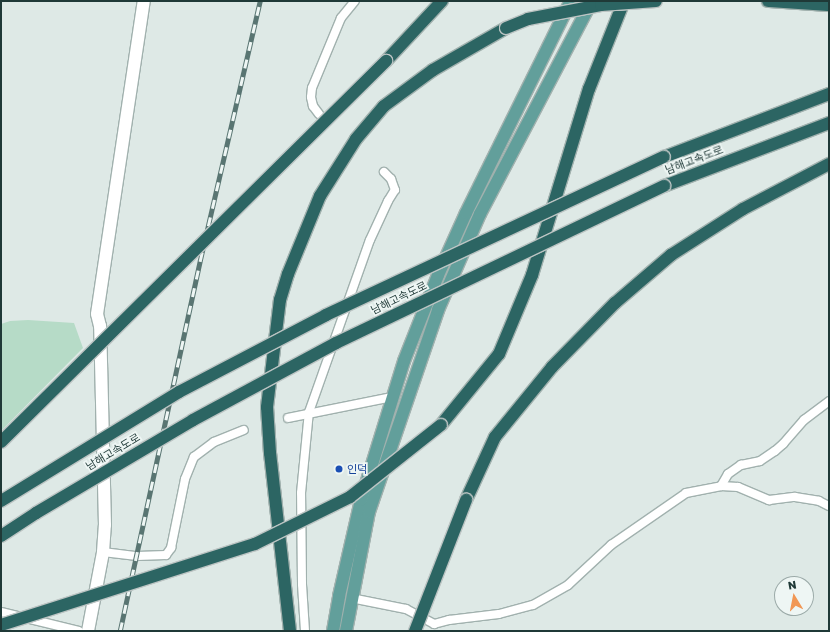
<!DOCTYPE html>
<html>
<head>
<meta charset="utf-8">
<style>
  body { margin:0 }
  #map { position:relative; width:830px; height:632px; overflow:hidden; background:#dee9e6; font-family:"Golos Text","Noto Sans KR",sans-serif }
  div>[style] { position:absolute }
  .green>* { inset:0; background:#b6dbc7 }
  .roads { filter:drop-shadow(1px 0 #a1b1ae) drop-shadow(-1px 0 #a1b1ae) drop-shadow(0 1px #a1b1ae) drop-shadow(0 -1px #a1b1ae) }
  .lane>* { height:8px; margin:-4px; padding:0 4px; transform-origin:4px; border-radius:4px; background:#fff }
  .street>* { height:12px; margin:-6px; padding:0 6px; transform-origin:6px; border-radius:6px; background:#fff }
  .primary>* { height:12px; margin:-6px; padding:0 6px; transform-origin:6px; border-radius:6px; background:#629f9b }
  .highway>* { height:12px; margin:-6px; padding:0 6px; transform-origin:6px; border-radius:6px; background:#2c6563 }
  .rail>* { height:4.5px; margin-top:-2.25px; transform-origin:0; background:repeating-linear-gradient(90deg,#eef6f4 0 9px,#597572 0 18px); box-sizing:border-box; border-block:1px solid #597572 }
  .bridges { filter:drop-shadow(1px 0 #bcc4c3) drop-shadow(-1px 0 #bcc4c3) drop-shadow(0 1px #bcc4c3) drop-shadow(0 -1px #bcc4c3) }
  .highway-bridge>* { height:12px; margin:-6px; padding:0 6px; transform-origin:6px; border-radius:6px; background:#2c6563 }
  .dots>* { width:11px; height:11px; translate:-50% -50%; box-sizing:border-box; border:2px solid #eef6f4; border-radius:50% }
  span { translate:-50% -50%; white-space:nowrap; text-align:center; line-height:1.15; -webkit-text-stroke:3.5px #eef6f4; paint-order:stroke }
  .street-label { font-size:11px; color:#1f3937 }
  .transit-label { font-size:11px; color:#164399 }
  .left { translate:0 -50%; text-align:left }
  .frame { position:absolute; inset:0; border:2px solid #1f3937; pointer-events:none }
  .north { position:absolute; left:774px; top:576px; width:40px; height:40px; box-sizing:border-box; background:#eef6f4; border:1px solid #9baaa8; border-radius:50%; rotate:350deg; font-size:11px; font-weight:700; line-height:16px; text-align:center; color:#1f3937 }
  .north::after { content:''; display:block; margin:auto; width:14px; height:18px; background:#f19754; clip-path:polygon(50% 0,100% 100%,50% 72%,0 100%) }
</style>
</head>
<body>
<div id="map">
  <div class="green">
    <i style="clip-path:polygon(28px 320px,74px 323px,83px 348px,1px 431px,1px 324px,10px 321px)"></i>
  </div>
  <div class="roads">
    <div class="lane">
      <i style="left:319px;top:114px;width:10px;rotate:-127deg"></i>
      <i style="left:313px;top:106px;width:9px;rotate:-103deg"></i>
      <i style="left:311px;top:97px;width:9px;rotate:-84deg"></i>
      <i style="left:312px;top:88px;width:76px;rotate:-67.5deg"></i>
      <i style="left:341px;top:18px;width:22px;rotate:-51deg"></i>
      <i style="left:288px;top:418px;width:106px;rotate:-11.4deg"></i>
      <i style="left:721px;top:486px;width:14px;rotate:-60deg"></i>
      <i style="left:728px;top:474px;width:16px;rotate:-35deg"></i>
      <i style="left:741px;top:465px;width:19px;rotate:-12deg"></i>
      <i style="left:760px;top:461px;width:18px;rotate:-34deg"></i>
      <i style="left:775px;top:451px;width:11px;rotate:-41deg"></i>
      <i style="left:783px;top:444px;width:32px;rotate:-49deg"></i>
      <i style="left:804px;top:420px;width:31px;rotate:-37deg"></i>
      <i style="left:103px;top:552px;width:34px;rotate:7deg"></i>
      <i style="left:137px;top:556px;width:29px;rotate:-2deg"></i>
      <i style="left:166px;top:555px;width:9px;rotate:-54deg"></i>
      <i style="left:171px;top:548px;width:70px;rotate:-78.5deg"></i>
      <i style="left:185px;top:479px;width:24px;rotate:-68deg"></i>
      <i style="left:194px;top:457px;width:25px;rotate:-37deg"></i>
      <i style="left:214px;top:442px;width:32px;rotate:-22deg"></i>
      <i style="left:351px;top:598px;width:56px;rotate:11.3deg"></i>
      <i style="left:406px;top:609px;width:32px;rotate:28deg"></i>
      <i style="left:434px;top:624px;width:16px;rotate:-15deg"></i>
      <i style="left:449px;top:620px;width:50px;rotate:-6.8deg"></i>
      <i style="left:499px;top:614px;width:35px;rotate:-15deg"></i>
      <i style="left:533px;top:605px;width:40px;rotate:-29.7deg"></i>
      <i style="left:568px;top:585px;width:59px;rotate:-42.9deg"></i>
      <i style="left:611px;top:545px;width:91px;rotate:-34.7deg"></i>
      <i style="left:686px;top:493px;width:36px;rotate:-11deg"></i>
      <i style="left:721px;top:486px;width:17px;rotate:3deg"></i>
      <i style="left:738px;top:487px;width:34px;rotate:23deg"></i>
      <i style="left:769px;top:500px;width:26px;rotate:-7deg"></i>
      <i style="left:795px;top:497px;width:24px;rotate:9deg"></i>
      <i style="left:819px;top:501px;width:11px;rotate:27deg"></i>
      <i style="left:1px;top:612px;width:80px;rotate:13.7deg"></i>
      <i style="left:305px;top:631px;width:47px;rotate:-93.7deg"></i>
      <i style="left:302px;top:584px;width:91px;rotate:-90.6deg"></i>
      <i style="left:301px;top:493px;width:81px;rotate:-84.4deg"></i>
      <i style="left:309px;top:412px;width:182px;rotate:-70.5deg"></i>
      <i style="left:370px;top:240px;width:43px;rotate:-65.2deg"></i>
      <i style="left:388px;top:201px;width:13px;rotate:-58deg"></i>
      <i style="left:395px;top:190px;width:12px;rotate:-110deg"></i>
      <i style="left:391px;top:179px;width:10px;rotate:-135deg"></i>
    </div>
    <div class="street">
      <i style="left:88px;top:631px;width:80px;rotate:-79.2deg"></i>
      <i style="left:103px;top:552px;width:27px;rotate:-86deg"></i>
      <i style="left:105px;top:525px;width:199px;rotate:-91.4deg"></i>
      <i style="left:100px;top:326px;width:12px;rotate:-104deg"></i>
      <i style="left:97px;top:314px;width:317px;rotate:-81.5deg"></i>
    </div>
    <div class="primary">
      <i style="left:333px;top:631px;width:36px;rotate:-80deg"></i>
      <i style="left:339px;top:596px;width:98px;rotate:-77.1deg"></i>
      <i style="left:361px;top:500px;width:145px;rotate:-72.8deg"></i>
      <i style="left:404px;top:361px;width:92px;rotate:-68.4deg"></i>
      <i style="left:438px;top:275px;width:68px;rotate:-65.7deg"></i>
      <i style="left:466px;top:213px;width:237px;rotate:-63.7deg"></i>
      <i style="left:346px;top:631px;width:121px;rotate:-79.1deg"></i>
      <i style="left:369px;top:512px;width:213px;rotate:-71.1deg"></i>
      <i style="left:438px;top:310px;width:105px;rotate:-66.4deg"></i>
      <i style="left:480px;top:214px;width:241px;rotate:-62.3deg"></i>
    </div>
    <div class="highway">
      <i style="left:768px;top:1px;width:61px;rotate:3.8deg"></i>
      <i style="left:386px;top:61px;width:82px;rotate:-47deg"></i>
      <i style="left:664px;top:157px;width:177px;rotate:-20.9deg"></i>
      <i style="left:664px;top:186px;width:177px;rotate:-20.9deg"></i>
      <i style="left:441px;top:425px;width:92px;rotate:-50.8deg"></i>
      <i style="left:499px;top:354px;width:86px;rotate:-67.3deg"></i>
      <i style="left:532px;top:275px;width:195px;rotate:-73deg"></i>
      <i style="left:589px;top:89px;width:95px;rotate:-68.3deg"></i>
      <i style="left:466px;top:500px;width:69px;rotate:-65.3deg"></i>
      <i style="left:495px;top:437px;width:90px;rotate:-50.8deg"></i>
      <i style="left:552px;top:367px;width:90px;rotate:-45.5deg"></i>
      <i style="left:615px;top:303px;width:74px;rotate:-40.6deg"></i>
      <i style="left:671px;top:255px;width:85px;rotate:-32.6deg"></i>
      <i style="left:743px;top:209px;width:97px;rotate:-27.6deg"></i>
      <i style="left:290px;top:631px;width:179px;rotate:-96.4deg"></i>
      <i style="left:270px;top:453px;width:46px;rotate:-93.7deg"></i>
      <i style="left:267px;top:407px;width:108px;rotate:-83.1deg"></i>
      <i style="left:280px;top:300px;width:27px;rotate:-73deg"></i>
      <i style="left:288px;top:274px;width:84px;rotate:-67.7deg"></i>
      <i style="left:320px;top:196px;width:67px;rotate:-57.7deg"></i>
      <i style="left:356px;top:139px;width:43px;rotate:-49.7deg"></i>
      <i style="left:384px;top:106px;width:61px;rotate:-36.3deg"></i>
      <i style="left:433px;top:70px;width:84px;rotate:-29.9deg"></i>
    </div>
  </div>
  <div class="rail">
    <i style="left:120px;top:631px;width:379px;rotate:-77.8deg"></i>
    <i style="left:200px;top:261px;width:267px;rotate:-77deg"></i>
  </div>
  <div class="bridges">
    <div class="highway-bridge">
      <i style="left:506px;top:28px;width:24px;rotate:-22deg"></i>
      <i style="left:528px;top:19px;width:74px;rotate:-10.9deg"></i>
      <i style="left:601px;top:5px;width:55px;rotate:-4.2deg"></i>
      <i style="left:1px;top:442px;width:542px;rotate:-44.7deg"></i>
      <i style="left:1px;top:501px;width:209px;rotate:-31.5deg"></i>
      <i style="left:179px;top:392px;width:166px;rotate:-27.6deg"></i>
      <i style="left:326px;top:315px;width:373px;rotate:-25.1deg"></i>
      <i style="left:1px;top:536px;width:42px;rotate:-33.3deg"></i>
      <i style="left:36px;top:513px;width:182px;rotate:-30.6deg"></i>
      <i style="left:193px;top:420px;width:162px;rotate:-28.3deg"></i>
      <i style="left:336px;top:343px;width:364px;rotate:-25.6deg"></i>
      <i style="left:1px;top:625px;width:267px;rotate:-17.7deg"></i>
      <i style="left:255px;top:544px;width:106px;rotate:-26.3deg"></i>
      <i style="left:350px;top:497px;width:116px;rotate:-38.4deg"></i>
      <i style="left:415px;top:631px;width:141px;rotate:-68.7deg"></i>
    </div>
  </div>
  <div class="dots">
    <i style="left:339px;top:469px;background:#1a4fb4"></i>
  </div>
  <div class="street-label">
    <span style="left:694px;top:160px;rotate:-21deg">남해고속도로</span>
    <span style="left:399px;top:298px;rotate:-26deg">남해고속도로</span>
    <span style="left:113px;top:452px;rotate:-31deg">남해고속도로</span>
  </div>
  <div class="transit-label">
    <span class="left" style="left:347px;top:469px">인덕</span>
  </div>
  <div class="frame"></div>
  <div class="north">N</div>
</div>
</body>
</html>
